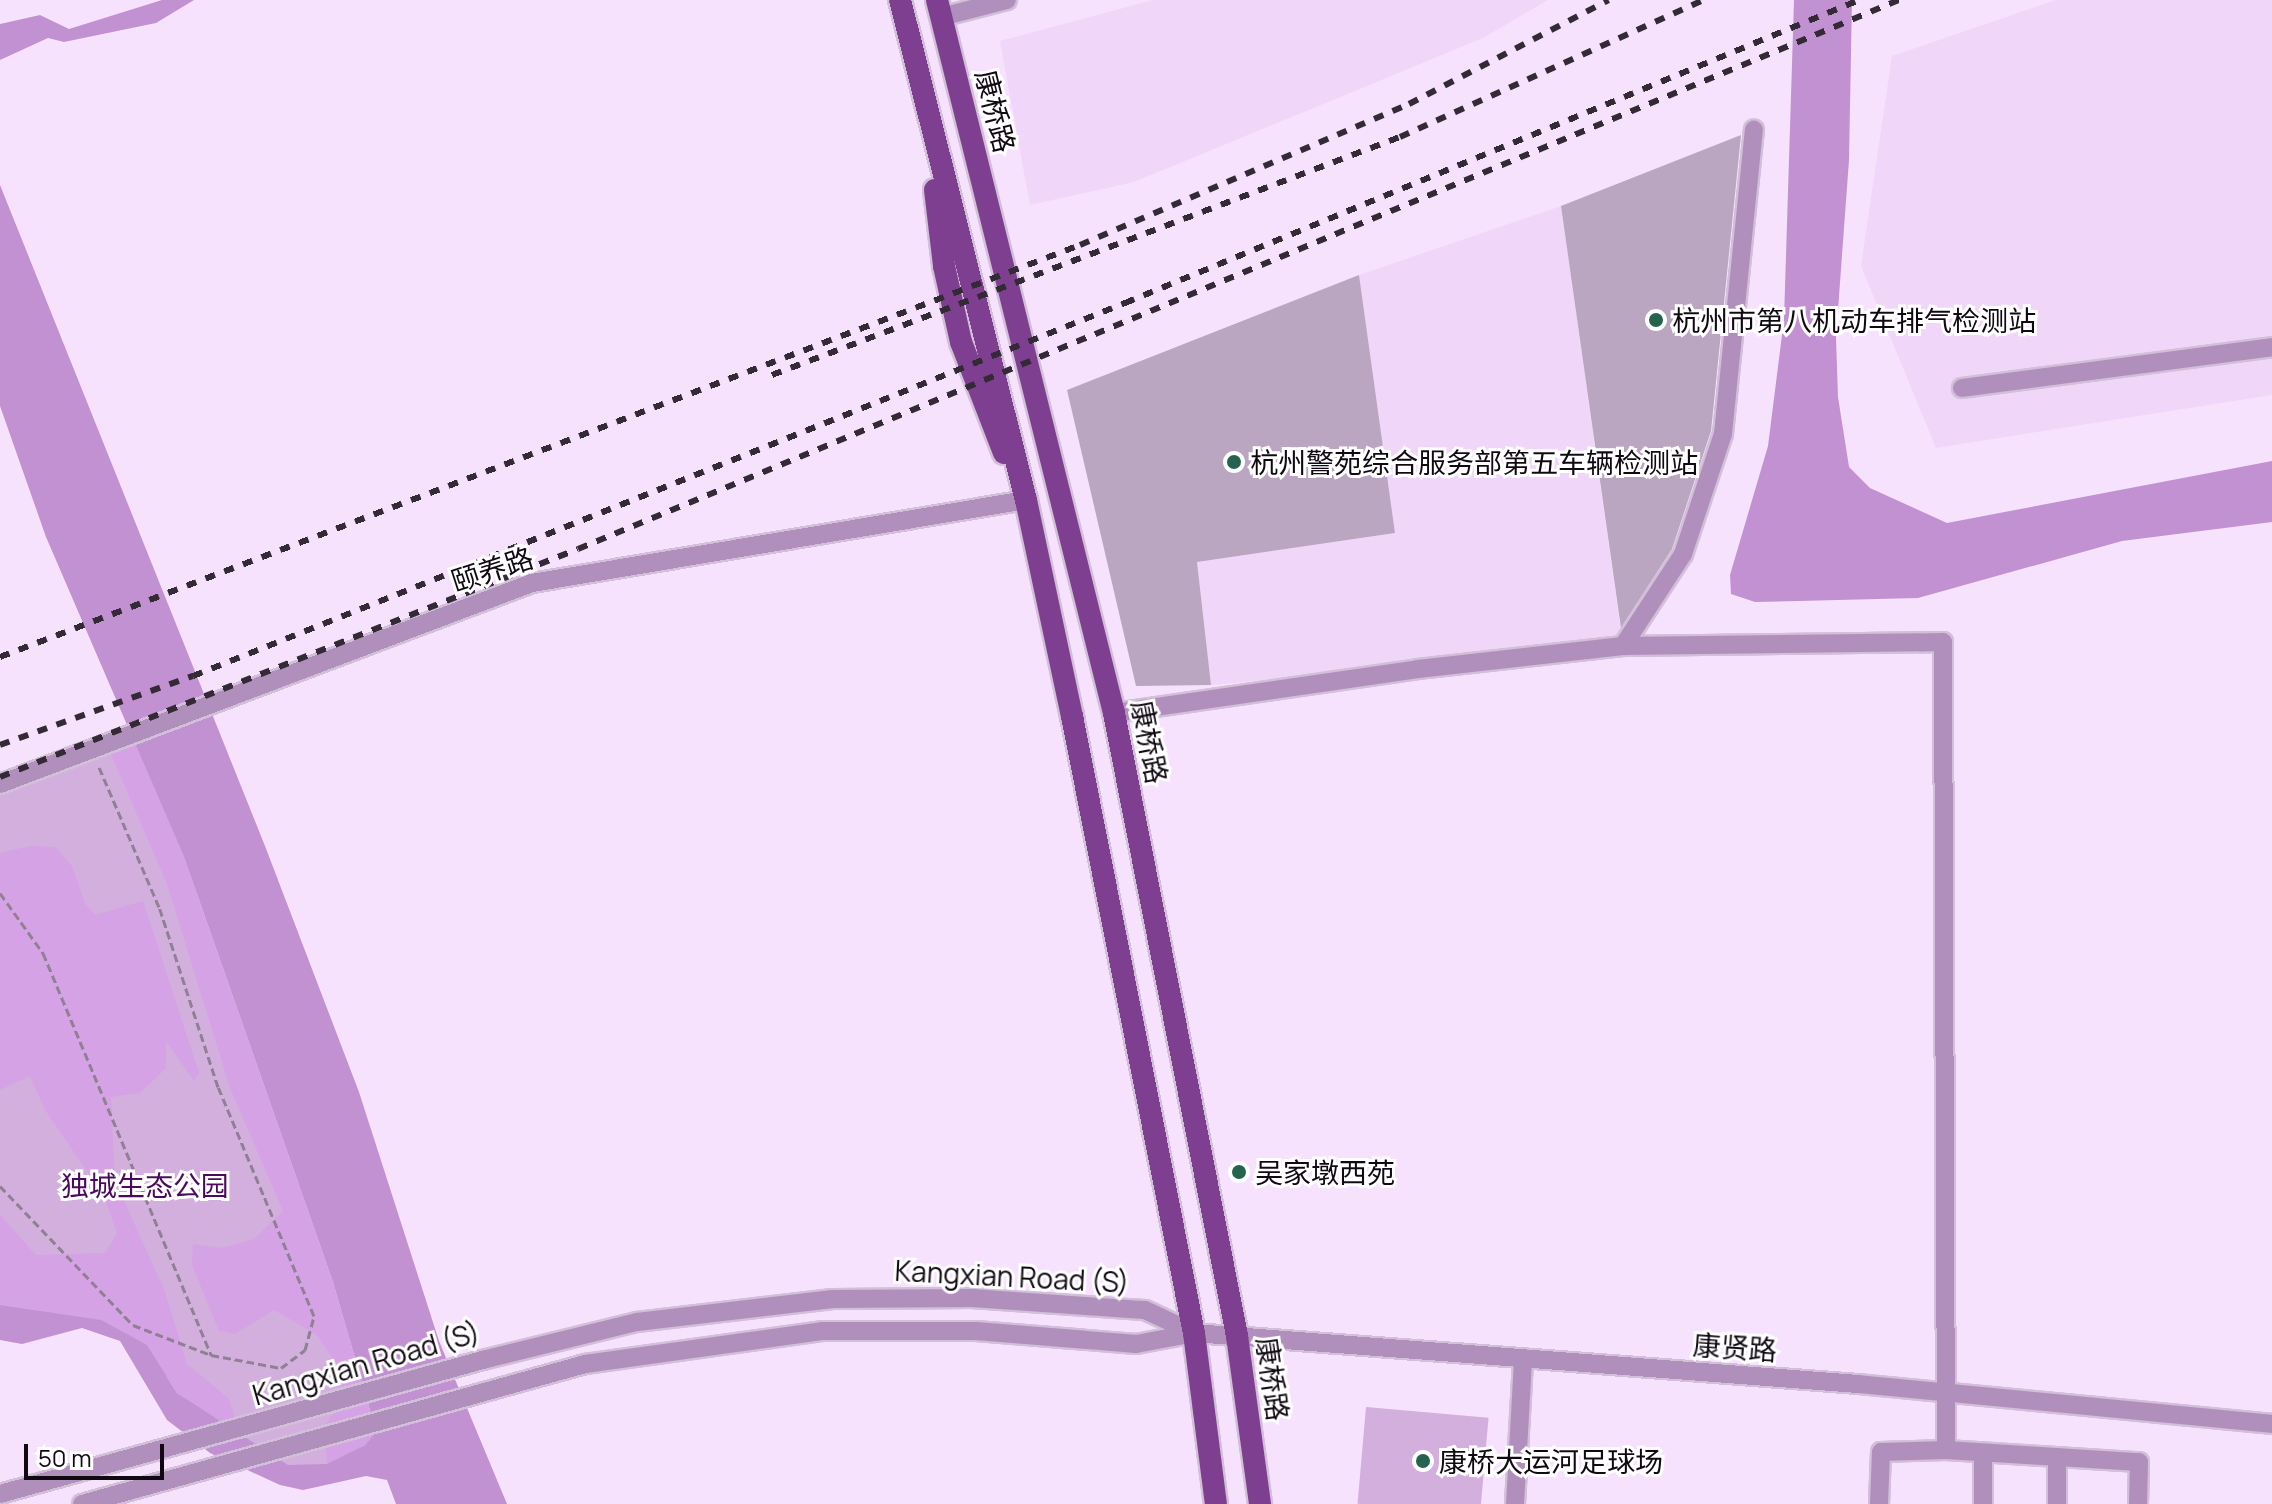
<!DOCTYPE html>
<html>
<head>
<meta charset="utf-8">
<style>
  body { margin:0 }
  #map { position:relative; width:2272px; height:1504px; overflow:hidden; background:#f7e2fe; font-family:Manrope,"Noto Sans SC",sans-serif }
  div>[style] { position:absolute }
  .built>* { inset:0; background:#f0d6f8 }
  .green>* { inset:0; background:#d2afdd; transform-origin:0 0 }
  .forest>* { inset:0; background:#d5a2e5 }
  .water>* { inset:0; background:#c291d2 }
  .building>* { inset:0; background:#bba6c1 }
  .path>* { height:3px; margin-top:-1.5px; transform-origin:0; background:repeating-linear-gradient(90deg,#8f8094 0 8px,transparent 0 12px) }
  .roads { filter:drop-shadow(2px 0 #d2bfd8) drop-shadow(-2px 0 #d2bfd8) drop-shadow(0 2px #d2bfd8) drop-shadow(0 -2px #d2bfd8) }
  .minor>* { height:18px; margin:-9px; padding:0 9px; transform-origin:9px; border-radius:9px; background:#b18fbc }
  .major>* { height:22px; margin:-11px; padding:0 11px; transform-origin:11px; border-radius:11px; background:#7f3f91 }
  .rail>* { height:6px; margin-top:-3px; transform-origin:0; background:repeating-linear-gradient(90deg,#332a36 0 10px,transparent 0 20px) }
  .dots>* { width:22px; height:22px; translate:-50% -50%; box-sizing:border-box; border:4px solid #fff; border-radius:50% }
  span { translate:-50% -50%; white-space:nowrap; text-align:center; line-height:1.15; -webkit-text-stroke:6px #fff; paint-order:stroke }
  .street-label { font-size:28px; color:#100912 }
  .poi-label { font-size:28px; color:#100912 }
  .left { translate:0 -50%; text-align:left }
  .park-label { font-size:28px; color:#4b0a5b }
  .scale { position:absolute; left:24px; top:1444px; width:140px; height:36px; box-sizing:border-box; border:4px solid #100912; border-top:0; padding-left:10px; font-size:24px; line-height:28px; white-space:nowrap; color:#100912; -webkit-text-stroke:6px #fff; paint-order:stroke }
</style>
</head>
<body>
<div id="map">
  <div class="built">
    <i style="clip-path:polygon(1153px 0,1548px 0,1483px 38px,1134px 182px,1030px 205px,1000px 41px)"></i>
    <i style="clip-path:polygon(2056px 0,2272px 0,2272px 395px,1936px 448px,1861px 266px,1892px 56px)"></i>
    <i style="clip-path:polygon(1561px 206px,1623px 646px,1211px 685px,1197px 562px,1395px 533px,1359px 275px)"></i>
  </div>
  <div class="green">
    <i style="clip-path:polygon(135px 743px,184px 857px,376px 1431px,341px 1468px,310px 1474px,246px 1459px,139px 1348px,98px 1325px,0 1322px,0 792px)"></i>
    <i style="left:1366px;top:1407px;width:123px;height:97px;rotate:5deg"></i>
  </div>
  <div class="forest">
    <i style="clip-path:polygon(135px 743px,184px 857px,333px 1282px,376px 1431px,365px 1445px,327px 1464px,324px 1428px,343px 1398px,340px 1369px,317px 1335px,274px 1310px,235px 1334px,219px 1331px,192px 1265px,193px 1244px,222px 1248px,254px 1239px,283px 1211px,230px 1088px,167px 884px,110px 752px)"></i>
    <i style="clip-path:polygon(30px 846px,55px 847px,72px 866px,85px 903px,95px 915px,143px 901px,199px 1073px,194px 1081px,166px 1041px,166px 1068px,140px 1093px,111px 1097px,115px 1181px,164px 1289px,187px 1364px,228px 1398px,244px 1440px,177px 1393px,147px 1345px,38px 1310px,0 1305px,0 1215px,36px 1255px,105px 1253px,117px 1233px,104px 1196px,45px 1110px,30px 1076px,0 1090px,0 853px)"></i>
  </div>
  <div class="water">
    <i style="clip-path:polygon(162px 0,194px 0,156px 23px,64px 42px,48px 38px,0 60px,0 24px,40px 15px,69px 29px)"></i>
    <i style="clip-path:polygon(1794px 0,1852px 0,1849px 160px,1836px 337px,1838px 397px,1849px 467px,1870px 488px,1947px 523px,2272px 461px,2272px 522px,2122px 541px,1918px 598px,1755px 602px,1731px 594px,1730px 575px,1768px 446px,1784px 319px)"></i>
    <i style="clip-path:polygon(0 185px,265px 846px,359px 1092px,439px 1341px,507px 1504px,396px 1504px,387px 1480px,366px 1476px,303px 1490px,280px 1485px,210px 1453px,167px 1420px,120px 1341px,82px 1328px,22px 1344px,0 1340px,0 1305px,101px 1320px,147px 1345px,177px 1393px,288px 1465px,327px 1464px,365px 1445px,376px 1431px,333px 1282px,184px 857px,46px 537px,0 406px)"></i>
  </div>
  <div class="building">
    <i style="clip-path:polygon(1741px 135px,1711px 431px,1672px 549px,1621px 628px,1561px 206px)"></i>
    <i style="clip-path:polygon(1359px 275px,1395px 533px,1197px 562px,1211px 685px,1136px 686px,1067px 390px)"></i>
  </div>
  <div class="path">
    <i style="left:0;top:893px;width:74px;rotate:54.4deg"></i>
    <i style="left:43px;top:953px;width:436px;rotate:67.3deg"></i>
    <i style="left:211px;top:1355px;width:71px;rotate:10.5deg"></i>
    <i style="left:281px;top:1368px;width:30px;rotate:-37deg"></i>
    <i style="left:305px;top:1350px;width:35px;rotate:-75deg"></i>
    <i style="left:314px;top:1316px;width:248px;rotate:-112.7deg"></i>
    <i style="left:218px;top:1087px;width:189px;rotate:-108.1deg"></i>
    <i style="left:159px;top:907px;width:152px;rotate:-113.2deg"></i>
    <i style="left:0;top:1186px;width:192px;rotate:46.3deg"></i>
    <i style="left:133px;top:1325px;width:84px;rotate:21deg"></i>
  </div>
  <div class="roads">
    <div class="minor">
      <i style="left:941px;top:17px;width:68px;rotate:-14.4deg"></i>
      <i style="left:1962px;top:388px;width:313px;rotate:-7.5deg"></i>
      <i style="left:1623px;top:646px;width:110px;rotate:-56.9deg"></i>
      <i style="left:1683px;top:554px;width:126px;rotate:-71.6deg"></i>
      <i style="left:1723px;top:434px;width:306px;rotate:-84.2deg"></i>
      <i style="left:1114px;top:713px;width:307px;rotate:-8.2deg"></i>
      <i style="left:1418px;top:669px;width:206px;rotate:-6.4deg"></i>
      <i style="left:1623px;top:646px;width:320px;rotate:-0.7deg"></i>
      <i style="left:1943px;top:642px;width:808px;rotate:89.79deg"></i>
      <i style="left:1946px;top:1450px;width:65px;rotate:178.2deg"></i>
      <i style="left:1881px;top:1452px;width:52px;rotate:92.2deg"></i>
      <i style="left:0;top:784px;width:569px;rotate:-20.7deg"></i>
      <i style="left:532px;top:583px;width:501px;rotate:-9.54deg"></i>
      <i style="left:1946px;top:1450px;width:193px;rotate:3.6deg"></i>
      <i style="left:2139px;top:1462px;width:42px;rotate:91.4deg"></i>
      <i style="left:2057px;top:1457px;width:47px;rotate:90deg"></i>
      <i style="left:0;top:1494px;width:504px;rotate:-15.52deg"></i>
      <i style="left:486px;top:1359px;width:155px;rotate:-13.8deg"></i>
      <i style="left:637px;top:1322px;width:197px;rotate:-6.7deg"></i>
      <i style="left:833px;top:1299px;width:139px;rotate:-0.4deg"></i>
      <i style="left:972px;top:1298px;width:173px;rotate:4deg"></i>
      <i style="left:1145px;top:1310px;width:54px;rotate:25.1deg"></i>
      <i style="left:82px;top:1504px;width:522px;rotate:-15.55deg"></i>
      <i style="left:585px;top:1364px;width:239px;rotate:-7.9deg"></i>
      <i style="left:822px;top:1331px;width:154px"></i>
      <i style="left:976px;top:1331px;width:161px;rotate:4.6deg"></i>
      <i style="left:1136px;top:1344px;width:59px;rotate:-10.7deg"></i>
      <i style="left:1194px;top:1333px;width:666px;rotate:4.39deg"></i>
      <i style="left:1858px;top:1384px;width:416px;rotate:5.5deg"></i>
      <i style="left:1515px;top:1504px;width:145px;rotate:-86.8deg"></i>
      <i style="left:1983px;top:1504px;width:51px;rotate:-90deg"></i>
    </div>
    <div class="major">
      <i style="left:900px;top:0;width:516px;rotate:75.86deg"></i>
      <i style="left:1026px;top:500px;width:221px;rotate:78deg"></i>
      <i style="left:1072px;top:716px;width:629px;rotate:78.82deg"></i>
      <i style="left:1194px;top:1333px;width:172px;rotate:82.7deg"></i>
      <i style="left:937px;top:0;width:735px;rotate:76.06deg"></i>
      <i style="left:1114px;top:713px;width:635px;rotate:78.83deg"></i>
      <i style="left:1237px;top:1336px;width:170px;rotate:82.2deg"></i>
      <i style="left:935px;top:190px;width:77px;rotate:83.2deg"></i>
      <i style="left:944px;top:266px;width:78px;rotate:77.4deg"></i>
      <i style="left:961px;top:342px;width:119px;rotate:68.8deg"></i>
    </div>
  </div>
  <div class="rail">
    <i style="left:772px;top:375px;width:672px;rotate:-20.76deg"></i>
    <i style="left:1400px;top:137px;width:333px;rotate:-24.3deg"></i>
    <i style="left:0;top:657px;width:1156px;rotate:-20.88deg"></i>
    <i style="left:1080px;top:245px;width:358px;rotate:-23.2deg"></i>
    <i style="left:1409px;top:104px;width:225px;rotate:-27.5deg"></i>
    <i style="left:0;top:745px;width:205px;rotate:-19.7deg"></i>
    <i style="left:193px;top:676px;width:1004px;rotate:-21.81deg"></i>
    <i style="left:1125px;top:303px;width:794px;rotate:-22.43deg"></i>
    <i style="left:0;top:777px;width:621px;rotate:-21.53deg"></i>
    <i style="left:578px;top:549px;width:1431px;rotate:-22.57deg"></i>
  </div>
  <div class="dots">
    <i style="left:1656px;top:320px;background:#26634f"></i>
    <i style="left:1234px;top:462px;background:#26634f"></i>
    <i style="left:1239px;top:1172px;background:#26634f"></i>
    <i style="left:1423px;top:1461px;background:#26634f"></i>
  </div>
  <div class="street-label">
    <span style="left:996px;top:111px;rotate:76deg">康桥路</span>
    <span style="left:492px;top:569px;rotate:-18deg">颐养路</span>
    <span style="left:1150px;top:742px;rotate:79deg">康桥路</span>
    <span style="left:1012px;top:1276px;rotate:3deg">Kangxian Road (S)</span>
    <span style="left:1735px;top:1347px;rotate:4deg">康贤路</span>
    <span style="left:366px;top:1363px;rotate:-16deg">Kangxian Road (S)</span>
    <span style="left:1273px;top:1379px;rotate:82deg">康桥路</span>
  </div>
  <div class="poi-label">
    <span class="left" style="left:1672px;top:320px">杭州市第八机动车排气检测站</span>
    <span class="left" style="left:1250px;top:462px">杭州警苑综合服务部第五车辆检测站</span>
    <span class="left" style="left:1255px;top:1172px">吴家墩西苑</span>
    <span class="left" style="left:1439px;top:1461px">康桥大运河足球场</span>
  </div>
  <div class="park-label">
    <span style="left:145px;top:1185px">独城生态公园</span>
  </div>
  <div class="scale">50 m</div>
</div>
</body>
</html>
